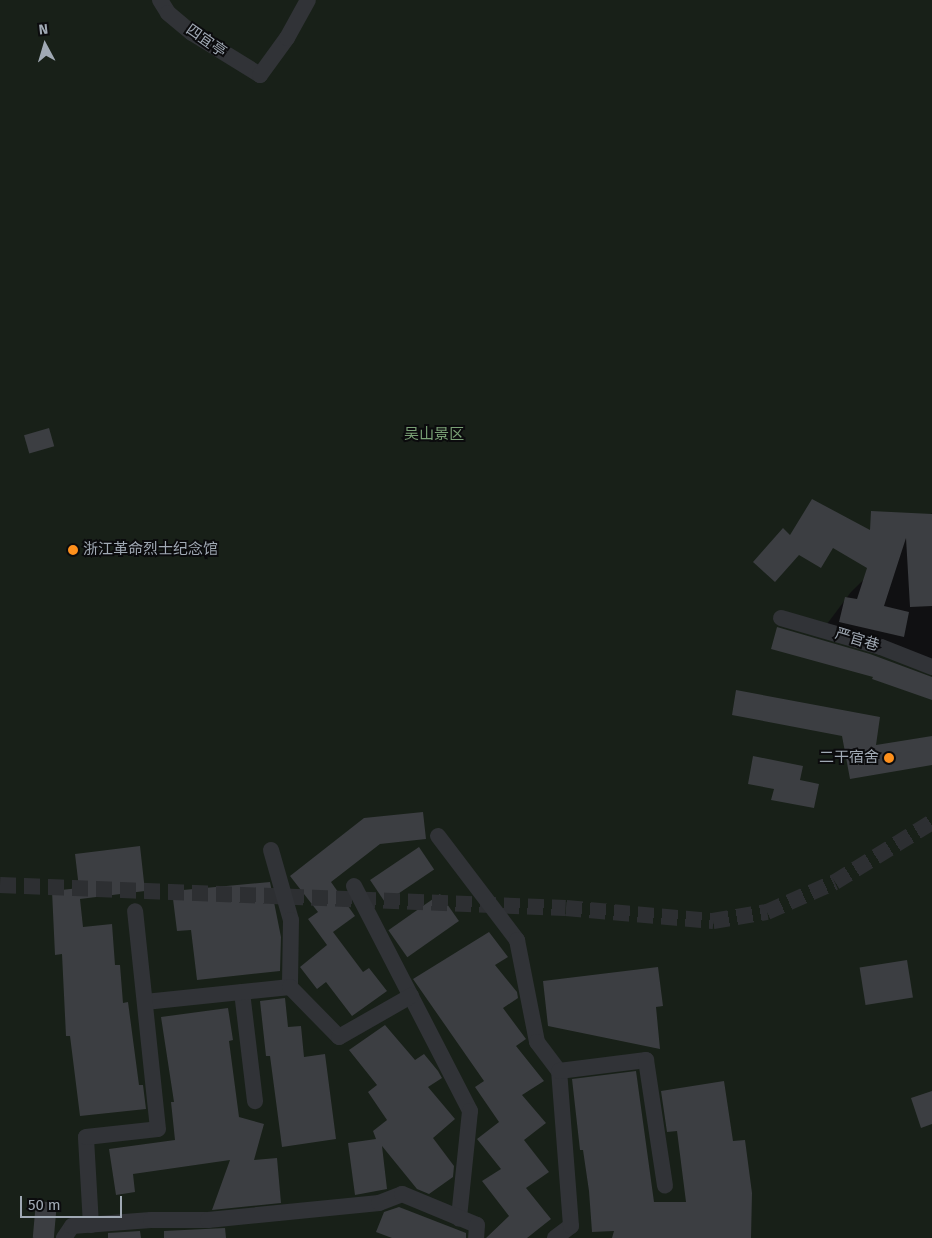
<!DOCTYPE html>
<html>
<head>
<meta charset="utf-8">
<style>
  body { margin:0 }
  #map { position:relative; width:932px; height:1238px; overflow:hidden; background:#101012; font-family:"Fira Sans","Noto Sans SC",sans-serif }
  div>[style] { position:absolute }
  .green>* { inset:0; background:#182018 }
  .building>* { inset:0; background:#3c3e42; transform-origin:0 0 }
  .minor-tunnel>* { height:16px; margin-top:-8px; transform-origin:0; background:repeating-linear-gradient(90deg,#2d2f32 0 16px,transparent 0 24px) }
  .minor>* { height:16px; margin:-8px; padding:0 8px; transform-origin:8px; border-radius:8px; background:#313337 }
  .dots>* { width:14px; height:14px; translate:-50% -50%; box-sizing:border-box; border:2px solid #0b0b0d; border-radius:50% }
  span { translate:-50% -50%; white-space:nowrap; text-align:center; line-height:1.15; -webkit-text-stroke:4px #0b0b0d; paint-order:stroke }
  .street-label { font-size:15px; color:#a0a9b4 }
  .park-label { font-size:15px; color:#79a075 }
  .poi-label { font-size:15px; color:#a0a9b4 }
  .left { translate:0 -50%; text-align:left }
  .right { translate:-100% -50%; text-align:right }
  .north { position:absolute; left:20px; top:20px; width:50px; height:50px; -webkit-text-stroke:4px #0b0b0d; paint-order:stroke; rotate:354deg; font-size:14px; font-weight:700; line-height:20px; text-align:center; color:#a0a9b4 }
  .north::after { content:''; display:block; margin:auto; width:18px; height:22px; background:#a0a9b4; clip-path:polygon(50% 0,100% 100%,50% 72%,0 100%) }
  .scale { position:absolute; left:20px; top:1196px; width:102px; height:22px; box-sizing:border-box; border:2px solid #a0a9b4; border-top:0; padding-left:6px; font-size:15px; line-height:18px; white-space:nowrap; color:#a0a9b4; -webkit-text-stroke:4px #0b0b0d; paint-order:stroke }
</style>
</head>
<body>
<div id="map">
  <div class="green">
    <i style="clip-path:polygon(0 0,932px 0,932px 513px,851px 592px,824px 628px,932px 661px,932px 1238px,0 1238px)"></i>
  </div>
  <div class="building">
    <i style="left:49px;top:428px;width:19px;height:26px;rotate:74deg"></i>
    <i style="clip-path:polygon(812px 499px,870px 530px,871px 511px,932px 514px,932px 606px,910px 607px,906px 538px,884px 606px,909px 612px,904px 637px,839px 622px,845px 597px,857px 599px,867px 568px,833px 548px,821px 568px,799px 555px,775px 582px,753px 562px,783px 528px,790px 535px)"></i>
    <i style="clip-path:polygon(777px 627px,870px 654px,932px 677px,932px 700px,872px 679px,873px 677px,771px 649px)"></i>
    <i style="clip-path:polygon(736px 690px,880px 717px,876px 745px,932px 736px,932px 765px,850px 779px,842px 736px,732px 715px)"></i>
    <i style="clip-path:polygon(753px 756px,803px 766px,800px 780px,819px 784px,814px 808px,771px 800px,774px 789px,748px 784px)"></i>
    <i style="clip-path:polygon(423px 812px,426px 839px,380px 844px,331px 882px,355px 916px,333px 932px,363px 972px,369px 968px,387px 991px,352px 1016px,326px 982px,317px 989px,300px 967px,327px 945px,308px 919px,318px 912px,290px 876px,364px 818px)"></i>
    <i style="clip-path:polygon(140px 846px,145px 891px,80px 899px,83px 927px,112px 924px,115px 965px,120px 965px,123px 1003px,128px 1002px,139px 1085px,143px 1085px,146px 1109px,80px 1116px,70px 1036px,66px 1036px,62px 954px,55px 955px,52px 891px,79px 888px,75px 854px)"></i>
    <i style="left:419px;top:847px;width:27px;height:59px;rotate:56deg"></i>
    <i style="clip-path:polygon(270px 882px,281px 937px,280px 971px,197px 980px,191px 930px,177px 931px,172px 891px)"></i>
    <i style="left:440px;top:894px;width:33px;height:63px;rotate:55deg"></i>
    <i style="clip-path:polygon(489px 932px,508px 957px,495px 965px,517px 992px,518px 998px,503px 1008px,526px 1039px,516px 1046px,544px 1081px,522px 1095px,546px 1123px,524px 1140px,549px 1172px,526px 1188px,551px 1219px,527px 1238px,486px 1238px,509px 1216px,482px 1181px,501px 1169px,477px 1139px,499px 1122px,475px 1087px,484px 1081px,413px 979px)"></i>
    <i style="left:907px;top:960px;width:38px;height:48px;rotate:81deg"></i>
    <i style="clip-path:polygon(658px 967px,663px 1006px,656px 1007px,660px 1049px,548px 1026px,543px 981px)"></i>
    <i style="clip-path:polygon(285px 998px,288px 1027px,301px 1026px,304px 1057px,325px 1054px,336px 1139px,282px 1147px,270px 1056px,266px 1056px,260px 1001px)"></i>
    <i style="clip-path:polygon(228px 1008px,233px 1040px,229px 1041px,239px 1117px,264px 1124px,254px 1160px,277px 1158px,281px 1203px,212px 1210px,230px 1160px,133px 1174px,135px 1192px,116px 1195px,109px 1149px,175px 1140px,171px 1102px,174px 1102px,161px 1017px)"></i>
    <i style="clip-path:polygon(385px 1025px,415px 1060px,424px 1054px,438px 1071px,442px 1078px,428px 1087px,455px 1119px,433px 1138px,454px 1166px,453px 1177px,429px 1194px,417px 1189px,382px 1146px,387px 1189px,355px 1195px,348px 1143px,376px 1139px,373px 1131px,387px 1120px,368px 1092px,377px 1085px,349px 1050px)"></i>
    <i style="clip-path:polygon(636px 1071px,654px 1202px,686px 1202px,677px 1131px,667px 1132px,661px 1091px,724px 1081px,733px 1141px,745px 1140px,752px 1193px,751px 1238px,612px 1238px,614px 1231px,592px 1232px,589px 1191px,583px 1150px,580px 1150px,572px 1079px)"></i>
    <i style="clip-path:polygon(932px 1091px,932px 1124px,921px 1128px,911px 1098px)"></i>
    <i style="left:36px;top:1201px;width:21px;height:37px;rotate:5deg"></i>
    <i style="clip-path:polygon(399px 1207px,466px 1233px,466px 1238px,392px 1238px,376px 1232px,384px 1212px)"></i>
    <i style="clip-path:polygon(225px 1228px,226px 1238px,164px 1238px,164px 1231px)"></i>
    <i style="clip-path:polygon(140px 1231px,141px 1238px,108px 1238px,108px 1233px)"></i>
  </div>
  <div class="minor-tunnel">
    <i style="left:0;top:885px;width:566px;rotate:2.33deg"></i>
    <i style="left:566px;top:908px;width:148px;rotate:5.1deg"></i>
    <i style="left:713px;top:921px;width:55px;rotate:-9.5deg"></i>
    <i style="left:767px;top:912px;width:74px;rotate:-23.8deg"></i>
    <i style="left:835px;top:882px;width:114px;rotate:-31.7deg"></i>
  </div>
  <div class="minor">
    <i style="left:160px;top:0;width:15px;rotate:58deg"></i>
    <i style="left:168px;top:13px;width:31px;rotate:40deg"></i>
    <i style="left:192px;top:33px;width:80px;rotate:31.7deg"></i>
    <i style="left:260px;top:75px;width:46px;rotate:-53.9deg"></i>
    <i style="left:287px;top:38px;width:43px;rotate:-61.1deg"></i>
    <i style="left:781px;top:618px;width:104px;rotate:16.2deg"></i>
    <i style="left:881px;top:647px;width:55px;rotate:21.4deg"></i>
    <i style="left:438px;top:836px;width:131px;rotate:52.8deg"></i>
    <i style="left:517px;top:940px;width:104px;rotate:78.9deg"></i>
    <i style="left:537px;top:1042px;width:36px;rotate:53deg"></i>
    <i style="left:271px;top:850px;width:73px;rotate:74.1deg"></i>
    <i style="left:291px;top:920px;width:67px;rotate:90.9deg"></i>
    <i style="left:354px;top:886px;width:253px;rotate:62.7deg"></i>
    <i style="left:470px;top:1111px;width:108px;rotate:95.9deg"></i>
    <i style="left:242px;top:992px;width:110px;rotate:83.2deg"></i>
    <i style="left:145px;top:1002px;width:146px;rotate:-5.9deg"></i>
    <i style="left:290px;top:987px;width:70px;rotate:45.6deg"></i>
    <i style="left:339px;top:1037px;width:83px;rotate:-29.7deg"></i>
    <i style="left:91px;top:1225px;width:88px;rotate:-93.3deg"></i>
    <i style="left:86px;top:1137px;width:72px;rotate:-6.3deg"></i>
    <i style="left:158px;top:1129px;width:219px;rotate:-96deg"></i>
    <i style="left:64px;top:1238px;width:14px;rotate:-56deg"></i>
    <i style="left:72px;top:1226px;width:79px;rotate:-4.3deg"></i>
    <i style="left:151px;top:1220px;width:57px"></i>
    <i style="left:208px;top:1220px;width:172px;rotate:-5.7deg"></i>
    <i style="left:379px;top:1203px;width:25px;rotate:-21deg"></i>
    <i style="left:402px;top:1194px;width:81px;rotate:22.5deg"></i>
    <i style="left:477px;top:1225px;width:13px;rotate:94deg"></i>
    <i style="left:555px;top:1238px;width:20px;rotate:-37deg"></i>
    <i style="left:571px;top:1226px;width:155px;rotate:-94.4deg"></i>
    <i style="left:559px;top:1071px;width:88px;rotate:-7.2deg"></i>
    <i style="left:646px;top:1060px;width:127px;rotate:81.4deg"></i>
  </div>
  <div class="dots">
    <i style="left:73px;top:550px;background:#fe901c"></i>
    <i style="left:889px;top:758px;background:#fe901c"></i>
  </div>
  <div class="street-label">
    <span style="left:206px;top:41px;rotate:35deg">四宜亭</span>
    <span style="left:857px;top:640px;rotate:17deg">严官巷</span>
  </div>
  <div class="park-label">
    <span style="left:434px;top:435px">吴山景区</span>
  </div>
  <div class="poi-label">
    <span class="left" style="left:83px;top:550px">浙江革命烈士纪念馆</span>
    <span class="right" style="left:879px;top:758px">二干宿舍</span>
  </div>
  <div class="north">N</div>
  <div class="scale">50 m</div>
</div>
</body>
</html>
